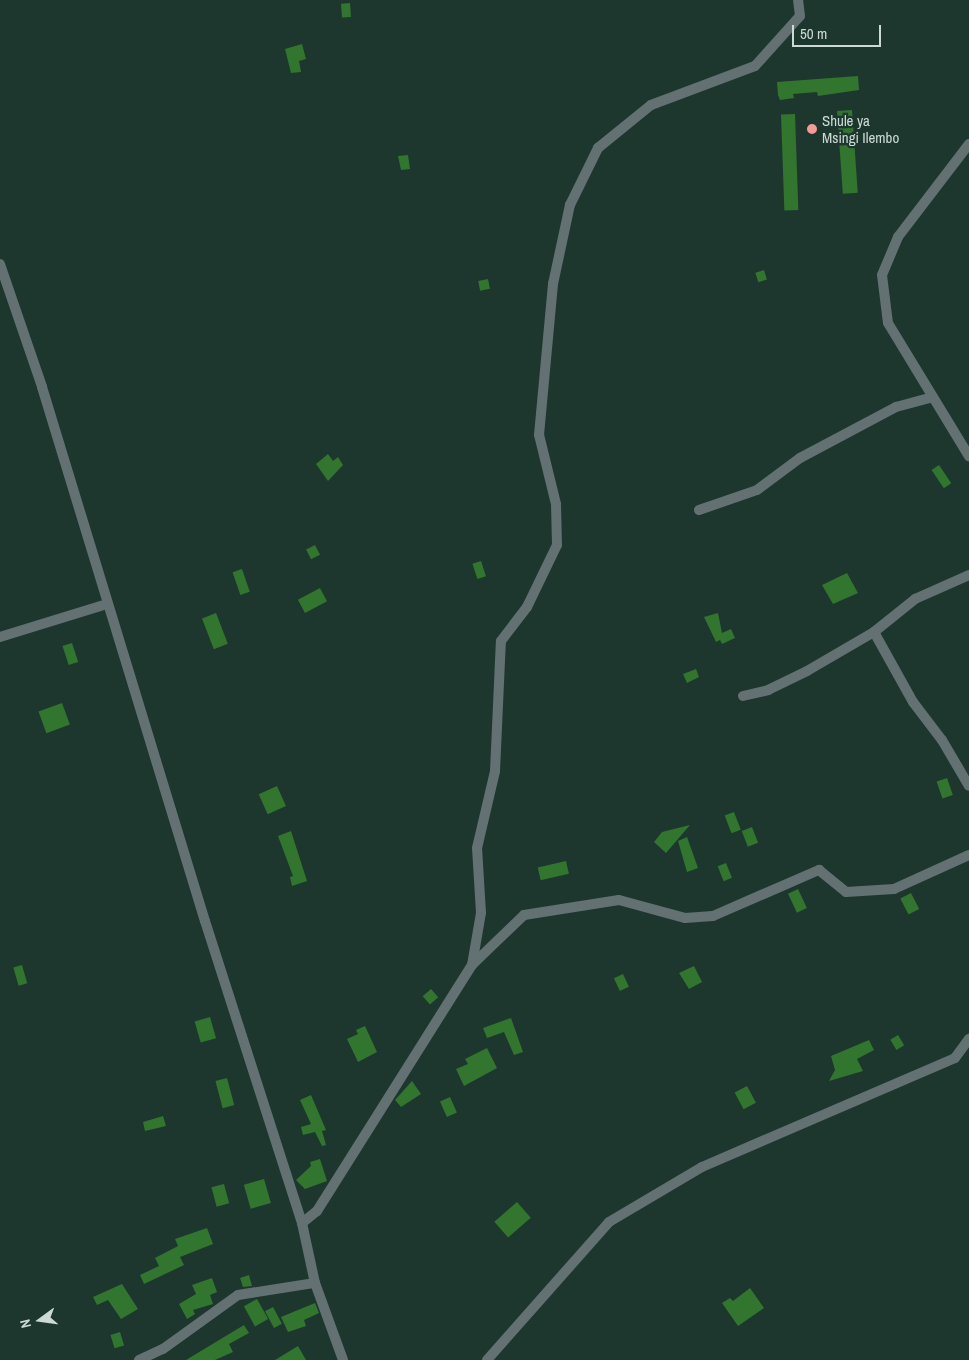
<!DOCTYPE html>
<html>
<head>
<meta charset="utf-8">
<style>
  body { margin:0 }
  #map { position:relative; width:969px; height:1360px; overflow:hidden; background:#1d372f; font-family:"Archivo Narrow",sans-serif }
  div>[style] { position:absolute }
  .building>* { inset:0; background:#31752e; transform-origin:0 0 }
  .minor>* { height:10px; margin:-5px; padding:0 5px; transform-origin:5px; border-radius:5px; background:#647172 }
  .dots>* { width:14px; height:14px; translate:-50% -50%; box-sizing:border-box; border:2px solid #1d372f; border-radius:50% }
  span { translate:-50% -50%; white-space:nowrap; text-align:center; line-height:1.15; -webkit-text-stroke:4.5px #1d372f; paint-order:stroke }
  .poi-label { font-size:15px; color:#cbdad4 }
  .left { translate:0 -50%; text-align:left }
  .north { position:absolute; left:15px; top:1295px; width:50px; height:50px; -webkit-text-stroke:4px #1d372f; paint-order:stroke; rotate:256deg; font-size:14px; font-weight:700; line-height:20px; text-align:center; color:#cbdad4 }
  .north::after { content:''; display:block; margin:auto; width:18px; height:22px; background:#cbdad4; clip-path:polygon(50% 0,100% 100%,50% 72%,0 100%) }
  .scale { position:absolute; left:792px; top:25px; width:89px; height:22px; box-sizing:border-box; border:2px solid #cbdad4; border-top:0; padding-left:6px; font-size:15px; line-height:18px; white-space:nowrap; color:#cbdad4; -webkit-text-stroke:4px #1d372f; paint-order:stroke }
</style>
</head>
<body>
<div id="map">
  <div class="building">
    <i style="left:350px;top:3px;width:14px;height:9px;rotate:86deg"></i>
    <i style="clip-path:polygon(302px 44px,306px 59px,299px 61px,301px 72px,291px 73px,285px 49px)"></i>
    <i style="clip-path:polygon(858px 76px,859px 90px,818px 96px,817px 92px,793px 94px,794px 98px,780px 100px,778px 95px,777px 82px)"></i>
    <i style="left:852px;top:110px;width:83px;height:15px;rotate:86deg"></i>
    <i style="left:795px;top:114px;width:96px;height:14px;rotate:88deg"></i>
    <i style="clip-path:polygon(408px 155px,410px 169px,401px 170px,398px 156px)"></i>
    <i style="left:764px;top:270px;width:10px;height:9px;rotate:73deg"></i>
    <i style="left:488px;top:279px;width:10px;height:10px;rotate:79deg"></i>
    <i style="clip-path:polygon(328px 454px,333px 461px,338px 457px,343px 465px,328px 481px,316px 464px)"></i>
    <i style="left:939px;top:465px;width:22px;height:9px;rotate:56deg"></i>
    <i style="left:315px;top:545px;width:11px;height:10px;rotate:63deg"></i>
    <i style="left:481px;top:561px;width:16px;height:9px;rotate:72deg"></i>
    <i style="left:242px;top:569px;width:24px;height:10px;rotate:71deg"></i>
    <i style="clip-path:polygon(847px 573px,858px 593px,833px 604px,822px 585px)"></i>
    <i style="left:320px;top:588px;width:15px;height:25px;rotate:62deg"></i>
    <i style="left:216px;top:613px;width:33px;height:15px;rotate:69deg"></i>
    <i style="clip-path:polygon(718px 613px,722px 633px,731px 629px,735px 638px,722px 644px,720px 640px,716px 642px,704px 617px)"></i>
    <i style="left:72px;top:643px;width:20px;height:10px;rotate:72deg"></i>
    <i style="clip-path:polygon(696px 669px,699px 677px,687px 683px,683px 674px)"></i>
    <i style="left:62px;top:703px;width:23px;height:25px;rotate:70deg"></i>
    <i style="left:947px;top:778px;width:18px;height:11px;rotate:71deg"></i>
    <i style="left:277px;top:786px;width:22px;height:20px;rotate:66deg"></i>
    <i style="left:734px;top:812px;width:19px;height:10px;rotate:69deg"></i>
    <i style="clip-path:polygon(690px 825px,666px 853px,654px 842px,662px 832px)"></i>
    <i style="left:752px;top:827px;width:17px;height:11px;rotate:69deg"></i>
    <i style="clip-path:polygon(291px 831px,307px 881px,292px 886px,290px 877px,293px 876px,278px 836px)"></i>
    <i style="clip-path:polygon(687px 837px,698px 868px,687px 872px,678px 841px)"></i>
    <i style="left:566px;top:861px;width:13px;height:29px;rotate:77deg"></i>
    <i style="left:726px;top:863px;width:16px;height:9px;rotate:68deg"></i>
    <i style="left:798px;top:889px;width:21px;height:11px;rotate:65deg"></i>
    <i style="left:911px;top:893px;width:18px;height:12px;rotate:63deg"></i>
    <i style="left:22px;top:965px;width:19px;height:9px;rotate:74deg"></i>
    <i style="clip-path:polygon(694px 966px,702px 982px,689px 989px,679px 973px)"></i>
    <i style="left:623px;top:974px;width:14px;height:10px;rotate:65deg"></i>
    <i style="left:431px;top:989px;width:11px;height:11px;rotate:49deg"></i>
    <i style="left:210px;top:1017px;width:22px;height:16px;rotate:74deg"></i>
    <i style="clip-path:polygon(511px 1018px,523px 1052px,514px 1055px,504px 1032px,487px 1038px,483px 1028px)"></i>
    <i style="clip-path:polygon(365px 1026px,377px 1052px,358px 1062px,347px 1039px,358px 1034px,356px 1030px)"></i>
    <i style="left:898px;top:1035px;width:12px;height:9px;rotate:59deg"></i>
    <i style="clip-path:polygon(869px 1040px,874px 1050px,857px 1059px,863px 1071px,829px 1081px,835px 1070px,831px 1056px)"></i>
    <i style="clip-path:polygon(487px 1048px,497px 1068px,464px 1086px,456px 1069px,468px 1064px,465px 1059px)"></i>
    <i style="left:227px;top:1078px;width:28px;height:12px;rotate:75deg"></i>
    <i style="clip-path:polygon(412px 1081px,421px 1094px,401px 1107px,395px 1100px)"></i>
    <i style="left:747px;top:1086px;width:19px;height:14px;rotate:62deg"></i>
    <i style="clip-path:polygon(311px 1095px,326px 1130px,322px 1131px,326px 1145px,322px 1146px,315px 1132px,303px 1135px,301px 1127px,311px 1124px,300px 1100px)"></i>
    <i style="left:450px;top:1097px;width:17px;height:11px;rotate:66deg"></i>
    <i style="clip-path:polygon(163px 1116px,166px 1126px,145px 1131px,143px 1122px)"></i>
    <i style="clip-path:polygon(320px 1159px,327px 1181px,305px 1189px,296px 1180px,311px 1166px,310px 1162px)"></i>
    <i style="left:264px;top:1179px;width:25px;height:21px;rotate:74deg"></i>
    <i style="left:224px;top:1184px;width:20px;height:13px;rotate:75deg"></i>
    <i style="left:517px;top:1202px;width:21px;height:30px;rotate:49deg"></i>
    <i style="clip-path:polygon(207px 1228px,213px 1244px,180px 1257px,184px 1265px,144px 1284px,140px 1275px,159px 1266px,155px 1258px,178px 1246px,175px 1239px)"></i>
    <i style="clip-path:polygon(249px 1275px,252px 1286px,243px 1287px,240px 1278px)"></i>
    <i style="clip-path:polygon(212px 1278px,217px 1292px,210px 1295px,213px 1304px,193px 1310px,195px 1314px,187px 1319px,179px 1304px,196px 1294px,192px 1285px)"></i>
    <i style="clip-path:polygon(122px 1284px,138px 1309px,121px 1319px,108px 1300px,97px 1305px,93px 1297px)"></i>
    <i style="clip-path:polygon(750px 1288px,764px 1308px,738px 1326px,722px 1303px,730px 1298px,733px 1301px)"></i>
    <i style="left:257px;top:1299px;width:23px;height:15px;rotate:61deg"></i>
    <i style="clip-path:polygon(315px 1303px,319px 1313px,304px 1320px,306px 1326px,288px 1332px,281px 1317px)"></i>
    <i style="left:273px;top:1307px;width:19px;height:9px;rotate:62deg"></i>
    <i style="clip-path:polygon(244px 1325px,249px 1333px,229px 1344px,233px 1352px,215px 1360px,186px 1360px)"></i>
    <i style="left:120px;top:1332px;width:14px;height:10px;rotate:73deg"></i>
    <i style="clip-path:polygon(298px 1346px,306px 1360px,275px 1360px)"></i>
  </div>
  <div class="minor">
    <i style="left:969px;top:144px;width:117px;rotate:127.4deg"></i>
    <i style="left:898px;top:237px;width:41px;rotate:112.8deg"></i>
    <i style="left:882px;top:275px;width:48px;rotate:82.9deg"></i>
    <i style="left:888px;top:323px;width:156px;rotate:58.7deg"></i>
    <i style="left:0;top:264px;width:130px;rotate:71.1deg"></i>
    <i style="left:42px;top:387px;width:558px;rotate:73.03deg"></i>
    <i style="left:205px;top:921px;width:317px;rotate:72.2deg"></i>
    <i style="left:302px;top:1223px;width:61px;rotate:77.8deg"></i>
    <i style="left:315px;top:1283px;width:82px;rotate:70deg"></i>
    <i style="left:699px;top:510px;width:61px;rotate:-19deg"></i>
    <i style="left:757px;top:490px;width:54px;rotate:-36.7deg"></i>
    <i style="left:800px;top:458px;width:109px;rotate:-28deg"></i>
    <i style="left:896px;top:407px;width:38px;rotate:-15deg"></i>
    <i style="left:874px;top:632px;width:80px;rotate:60.9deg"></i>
    <i style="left:913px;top:702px;width:48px;rotate:52.7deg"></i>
    <i style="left:942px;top:740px;width:53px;rotate:59.6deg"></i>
    <i style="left:0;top:637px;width:112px;rotate:-17.1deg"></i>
    <i style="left:743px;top:696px;width:26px;rotate:-13deg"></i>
    <i style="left:768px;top:690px;width:43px;rotate:-26deg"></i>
    <i style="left:807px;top:671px;width:78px;rotate:-30.2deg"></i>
    <i style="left:874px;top:632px;width:53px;rotate:-38.8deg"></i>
    <i style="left:915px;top:599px;width:59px;rotate:-24deg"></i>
    <i style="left:472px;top:965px;width:72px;rotate:-43.9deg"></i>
    <i style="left:524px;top:915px;width:96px;rotate:-9deg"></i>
    <i style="left:619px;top:900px;width:68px;rotate:15.3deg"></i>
    <i style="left:685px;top:918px;width:28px;rotate:-4deg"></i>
    <i style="left:713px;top:916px;width:116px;rotate:-23.5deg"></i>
    <i style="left:819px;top:870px;width:35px;rotate:39deg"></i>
    <i style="left:846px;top:892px;width:48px;rotate:-3.6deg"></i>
    <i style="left:894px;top:889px;width:82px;rotate:-24.4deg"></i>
    <i style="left:302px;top:1223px;width:19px;rotate:-39deg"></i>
    <i style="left:317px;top:1211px;width:291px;rotate:-57.8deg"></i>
    <i style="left:472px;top:965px;width:53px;rotate:-80.2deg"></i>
    <i style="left:481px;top:913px;width:65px;rotate:-93.5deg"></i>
    <i style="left:477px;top:848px;width:79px;rotate:-76.8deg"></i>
    <i style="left:495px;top:771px;width:130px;rotate:-87.4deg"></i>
    <i style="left:501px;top:641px;width:43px;rotate:-52.6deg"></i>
    <i style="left:527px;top:607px;width:69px;rotate:-64.2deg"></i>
    <i style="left:557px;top:545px;width:41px;rotate:-91.4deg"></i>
    <i style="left:556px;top:504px;width:71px;rotate:-103.8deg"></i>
    <i style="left:539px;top:435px;width:152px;rotate:-84.7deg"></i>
    <i style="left:553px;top:284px;width:81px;rotate:-77.9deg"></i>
    <i style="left:570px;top:205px;width:64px;rotate:-63.8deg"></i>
    <i style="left:598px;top:148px;width:68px;rotate:-39.1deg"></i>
    <i style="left:651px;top:105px;width:111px;rotate:-20.6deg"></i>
    <i style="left:755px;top:66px;width:67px;rotate:-48deg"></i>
    <i style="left:800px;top:16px;width:16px;rotate:-97deg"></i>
    <i style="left:139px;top:1360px;width:26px;rotate:-25deg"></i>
    <i style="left:163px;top:1349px;width:92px;rotate:-35.8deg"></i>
    <i style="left:238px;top:1295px;width:78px;rotate:-8.9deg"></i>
    <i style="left:487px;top:1360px;width:184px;rotate:-48.5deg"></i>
    <i style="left:609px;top:1222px;width:108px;rotate:-30.6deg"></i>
    <i style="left:702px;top:1167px;width:275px;rotate:-23.3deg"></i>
    <i style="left:955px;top:1058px;width:24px;rotate:-54deg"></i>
  </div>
  <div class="dots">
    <i style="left:812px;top:129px;background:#f59b97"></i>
  </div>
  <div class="poi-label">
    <span class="left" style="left:822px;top:129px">Shule ya<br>Msingi Ilembo</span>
  </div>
  <div class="north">N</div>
  <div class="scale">50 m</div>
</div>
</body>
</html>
